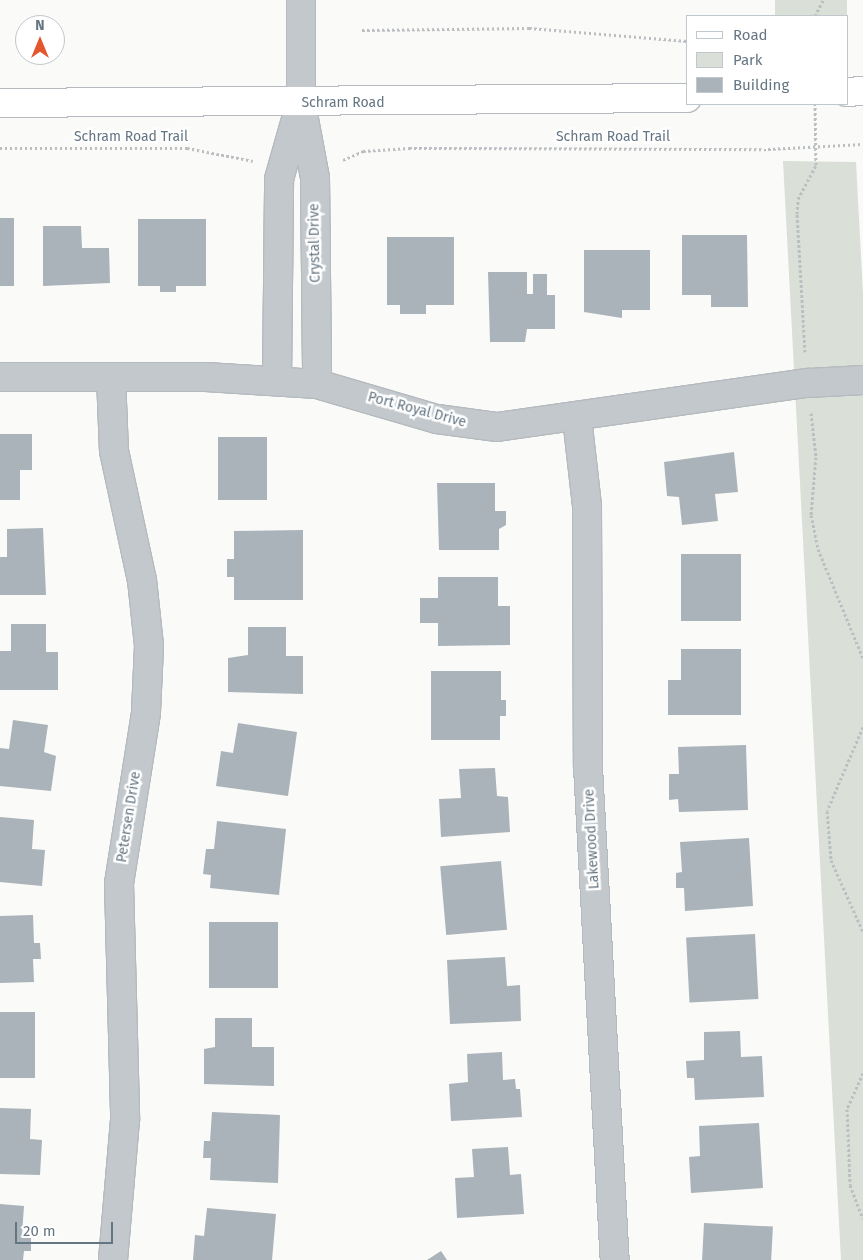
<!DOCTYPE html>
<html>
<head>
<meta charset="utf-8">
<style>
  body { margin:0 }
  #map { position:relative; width:863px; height:1260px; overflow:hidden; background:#fafaf8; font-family:"Fira Sans",sans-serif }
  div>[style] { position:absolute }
  .green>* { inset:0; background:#dadfd7; transform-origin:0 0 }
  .building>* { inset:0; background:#aab3b9; transform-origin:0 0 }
  .path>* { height:3px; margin-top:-1.5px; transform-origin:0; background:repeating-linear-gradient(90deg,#bbbfc2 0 2.5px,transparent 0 5px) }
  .roads { filter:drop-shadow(1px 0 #b5babe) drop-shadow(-1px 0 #b5babe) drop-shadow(0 1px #b5babe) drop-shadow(0 -1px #b5babe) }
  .minor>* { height:28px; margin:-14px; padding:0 14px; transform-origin:14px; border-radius:14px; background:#c3c8cc }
  .major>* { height:28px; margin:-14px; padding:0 14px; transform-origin:14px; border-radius:14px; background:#fff }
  span { translate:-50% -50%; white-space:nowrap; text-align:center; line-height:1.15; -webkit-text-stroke:5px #fff; paint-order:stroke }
  .street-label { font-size:14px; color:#657683 }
  .legend { position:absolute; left:686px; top:15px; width:162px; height:90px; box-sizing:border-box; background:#fff; border:1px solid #c1c8cd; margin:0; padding:6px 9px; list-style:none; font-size:15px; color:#657683 }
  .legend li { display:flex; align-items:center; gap:10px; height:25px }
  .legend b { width:25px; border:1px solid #c1c8cd }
  .north { position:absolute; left:15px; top:15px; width:50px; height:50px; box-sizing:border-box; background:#fff; border:1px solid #c1c8cd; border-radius:50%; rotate:0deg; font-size:14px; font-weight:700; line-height:20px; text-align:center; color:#657683 }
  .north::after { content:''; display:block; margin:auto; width:18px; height:22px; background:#e4572e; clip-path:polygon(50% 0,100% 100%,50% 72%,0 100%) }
  .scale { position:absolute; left:15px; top:1222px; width:98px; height:22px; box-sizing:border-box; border:2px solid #657683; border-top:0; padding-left:6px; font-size:15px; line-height:18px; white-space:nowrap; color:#657683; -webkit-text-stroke:4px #fff; paint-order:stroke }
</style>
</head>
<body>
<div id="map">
  <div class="green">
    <i style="left:775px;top:0;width:72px;height:16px"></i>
    <i style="clip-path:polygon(783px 161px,856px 162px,863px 293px,863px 1260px,841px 1260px)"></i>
  </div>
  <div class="building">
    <i style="left:0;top:218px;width:14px;height:68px"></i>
    <i style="clip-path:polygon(138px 219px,206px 219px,206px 286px,176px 286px,176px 292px,160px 292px,160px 286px,138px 286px)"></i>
    <i style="clip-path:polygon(43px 226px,81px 226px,82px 248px,109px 248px,110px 283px,43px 286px)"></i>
    <i style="clip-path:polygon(682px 235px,747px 235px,748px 307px,711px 307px,711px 295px,682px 295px)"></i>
    <i style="clip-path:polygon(387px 237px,454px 237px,454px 305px,426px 305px,426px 314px,400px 314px,400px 305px,387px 305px)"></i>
    <i style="clip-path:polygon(584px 250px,650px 250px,650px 310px,622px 310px,622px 318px,584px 312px)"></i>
    <i style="clip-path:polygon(488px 272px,527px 272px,527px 294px,533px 294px,533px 274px,547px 274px,547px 295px,555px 295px,555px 329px,527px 329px,525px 342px,490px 342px)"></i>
    <i style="clip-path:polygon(0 434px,32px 434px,32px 470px,20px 470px,20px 500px,0 500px)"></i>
    <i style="left:218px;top:437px;width:49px;height:63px"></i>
    <i style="clip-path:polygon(734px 452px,738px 492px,715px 494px,718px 521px,682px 525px,679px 497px,667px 496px,664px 462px)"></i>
    <i style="clip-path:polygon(437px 483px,495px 483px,495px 511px,506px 511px,506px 525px,499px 529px,499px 550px,439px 550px)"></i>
    <i style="clip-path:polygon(43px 528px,46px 595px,0 595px,0 557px,7px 557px,7px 529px)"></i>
    <i style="clip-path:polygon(303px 530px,303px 600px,234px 600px,234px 577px,227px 577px,227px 559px,234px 559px,234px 531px)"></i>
    <i style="left:681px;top:554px;width:60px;height:67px"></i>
    <i style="clip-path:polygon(438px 577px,498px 577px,498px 606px,510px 606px,510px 645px,438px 646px,438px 623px,420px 623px,420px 598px,438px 598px)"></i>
    <i style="clip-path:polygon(11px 624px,46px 624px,46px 652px,58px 652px,58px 690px,0 690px,0 651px,11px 651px)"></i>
    <i style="clip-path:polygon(248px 627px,286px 627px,286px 656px,303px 656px,303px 694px,228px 692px,228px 658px,248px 655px)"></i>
    <i style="clip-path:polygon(681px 649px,741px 649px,741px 715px,668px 715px,668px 680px,681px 680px)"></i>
    <i style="clip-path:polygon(431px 671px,501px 671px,501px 700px,506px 700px,506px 716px,500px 716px,500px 740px,431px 740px)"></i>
    <i style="clip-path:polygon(13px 720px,48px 725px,44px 752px,56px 756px,51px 791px,0 786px,0 748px,9px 749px)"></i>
    <i style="clip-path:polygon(238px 723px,297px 732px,288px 796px,216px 786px,221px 751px,233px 753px)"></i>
    <i style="clip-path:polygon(746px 745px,748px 810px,679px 812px,678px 799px,669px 800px,669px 774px,679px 774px,678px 747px)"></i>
    <i style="clip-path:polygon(495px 768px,497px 796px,508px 797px,510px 832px,441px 837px,439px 799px,461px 798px,459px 769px)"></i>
    <i style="clip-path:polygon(0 817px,34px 820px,32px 849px,45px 850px,42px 886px,0 882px)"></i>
    <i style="clip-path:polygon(217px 821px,286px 829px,279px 895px,210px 888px,211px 875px,203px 874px,206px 849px,214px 849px)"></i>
    <i style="clip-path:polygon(749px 838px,753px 906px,685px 911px,684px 888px,676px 888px,676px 873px,682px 872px,680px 842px)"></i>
    <i style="left:501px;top:861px;width:69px;height:61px;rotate:85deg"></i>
    <i style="clip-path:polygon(33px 915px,34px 943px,40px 943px,41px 959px,33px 959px,34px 982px,0 983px,0 916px)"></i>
    <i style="left:209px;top:922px;width:69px;height:66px"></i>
    <i style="left:755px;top:934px;width:65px;height:69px;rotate:87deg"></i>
    <i style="clip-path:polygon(505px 957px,507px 986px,520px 985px,521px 1021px,450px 1024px,447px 960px)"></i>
    <i style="left:0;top:1012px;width:35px;height:66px"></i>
    <i style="clip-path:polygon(215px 1018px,252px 1018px,252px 1047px,274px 1047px,274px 1086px,204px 1084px,204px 1049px,215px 1047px)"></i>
    <i style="clip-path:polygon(740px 1031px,741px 1057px,762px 1056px,764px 1097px,695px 1100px,694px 1078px,687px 1078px,686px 1061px,704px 1060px,704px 1032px)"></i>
    <i style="clip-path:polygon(502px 1052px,503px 1080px,515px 1079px,516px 1089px,520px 1089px,522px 1117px,451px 1121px,449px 1084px,468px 1082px,467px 1054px)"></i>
    <i style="clip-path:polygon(0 1108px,31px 1109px,30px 1139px,42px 1140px,40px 1175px,0 1174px)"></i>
    <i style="clip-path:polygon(212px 1112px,280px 1115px,278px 1183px,210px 1180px,211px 1158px,203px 1158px,204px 1141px,210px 1141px)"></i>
    <i style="clip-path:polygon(759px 1123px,763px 1188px,691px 1193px,689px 1157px,700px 1156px,699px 1126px)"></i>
    <i style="clip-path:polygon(508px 1147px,510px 1175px,521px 1174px,524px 1214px,457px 1218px,455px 1178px,474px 1177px,472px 1149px)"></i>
    <i style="clip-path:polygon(0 1204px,24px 1206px,22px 1234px,31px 1234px,31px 1251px,24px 1251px,23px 1260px,0 1260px)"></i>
    <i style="clip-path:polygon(207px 1208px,276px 1214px,272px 1260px,193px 1260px,195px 1235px,204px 1236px)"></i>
    <i style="left:704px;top:1223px;width:69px;height:37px;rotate:3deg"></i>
    <i style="clip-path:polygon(441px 1251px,447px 1260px,427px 1260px)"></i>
  </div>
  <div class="path">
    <i style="left:815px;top:16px;width:18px;rotate:-63deg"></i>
    <i style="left:362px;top:30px;width:167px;rotate:-0.7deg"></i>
    <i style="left:529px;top:28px;width:159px;rotate:4.7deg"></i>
    <i style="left:0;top:148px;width:187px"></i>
    <i style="left:187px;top:148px;width:67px;rotate:11.1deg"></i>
    <i style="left:343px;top:160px;width:22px;rotate:-24deg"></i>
    <i style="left:363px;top:151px;width:46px;rotate:-3.7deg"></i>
    <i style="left:409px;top:148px;width:359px;rotate:0.2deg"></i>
    <i style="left:768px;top:149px;width:95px;rotate:-3deg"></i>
    <i style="left:805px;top:352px;width:138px;rotate:-93.3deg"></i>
    <i style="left:797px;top:214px;width:15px;rotate:-86deg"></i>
    <i style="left:798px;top:199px;width:38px;rotate:-62deg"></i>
    <i style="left:816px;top:165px;width:61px;rotate:-90.9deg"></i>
    <i style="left:811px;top:413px;width:44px;rotate:83.5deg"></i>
    <i style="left:816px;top:457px;width:58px;rotate:94.9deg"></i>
    <i style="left:811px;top:515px;width:35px;rotate:78deg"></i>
    <i style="left:818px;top:549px;width:118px;rotate:67.6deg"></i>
    <i style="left:863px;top:727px;width:91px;rotate:113.2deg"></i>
    <i style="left:827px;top:811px;width:49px;rotate:85.3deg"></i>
    <i style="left:831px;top:860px;width:79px;rotate:66deg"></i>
    <i style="left:863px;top:1073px;width:39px;rotate:114deg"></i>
    <i style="left:847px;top:1109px;width:76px;rotate:87.7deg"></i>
    <i style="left:850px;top:1185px;width:36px;rotate:69deg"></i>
  </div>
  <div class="roads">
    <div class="minor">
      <i style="left:301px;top:0;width:103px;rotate:90deg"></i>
      <i style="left:301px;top:103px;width:76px;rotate:79.4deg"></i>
      <i style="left:315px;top:178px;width:206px;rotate:89.4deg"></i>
      <i style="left:0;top:377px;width:206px"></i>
      <i style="left:206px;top:377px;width:111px;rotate:3.6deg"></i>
      <i style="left:317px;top:384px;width:125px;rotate:16.3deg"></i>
      <i style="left:437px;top:419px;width:61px;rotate:7.6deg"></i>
      <i style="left:497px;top:427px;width:314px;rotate:-8.1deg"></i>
      <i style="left:808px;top:383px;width:55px;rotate:-3.1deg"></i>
      <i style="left:111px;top:377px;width:74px;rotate:87.7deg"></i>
      <i style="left:114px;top:451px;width:132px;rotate:77.8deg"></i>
      <i style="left:142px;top:580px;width:66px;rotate:83.9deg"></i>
      <i style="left:149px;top:646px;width:67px;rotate:92.6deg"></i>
      <i style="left:146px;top:713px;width:172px;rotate:99deg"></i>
      <i style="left:119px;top:883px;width:237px;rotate:88.5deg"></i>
      <i style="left:125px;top:1120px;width:141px;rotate:94.9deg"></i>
      <i style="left:277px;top:381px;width:202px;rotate:-89.4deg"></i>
      <i style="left:279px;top:179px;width:73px;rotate:-74.1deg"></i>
      <i style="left:577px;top:418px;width:89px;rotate:83.5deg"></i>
      <i style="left:587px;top:506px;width:261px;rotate:89.8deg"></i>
      <i style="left:588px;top:767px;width:494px;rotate:86.9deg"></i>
    </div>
    <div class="major">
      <i style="left:847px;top:92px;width:16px;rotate:-4deg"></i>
      <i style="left:0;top:103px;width:687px;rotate:-0.42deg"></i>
    </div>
  </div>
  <div class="street-label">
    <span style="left:343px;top:103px">Schram Road</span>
    <span style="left:131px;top:137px">Schram Road Trail</span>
    <span style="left:613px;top:137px">Schram Road Trail</span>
    <span style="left:315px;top:243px;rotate:-91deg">Crystal Drive</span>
    <span style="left:417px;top:410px;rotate:15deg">Port Royal Drive</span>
    <span style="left:129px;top:817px;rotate:-81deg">Petersen Drive</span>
    <span style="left:592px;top:839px;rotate:-93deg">Lakewood Drive</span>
  </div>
  <ul class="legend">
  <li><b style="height:6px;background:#fff"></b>Road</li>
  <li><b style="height:14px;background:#dadfd7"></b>Park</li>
  <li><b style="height:14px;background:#aab3b9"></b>Building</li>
  </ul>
  <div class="north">N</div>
  <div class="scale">20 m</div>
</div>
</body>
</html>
